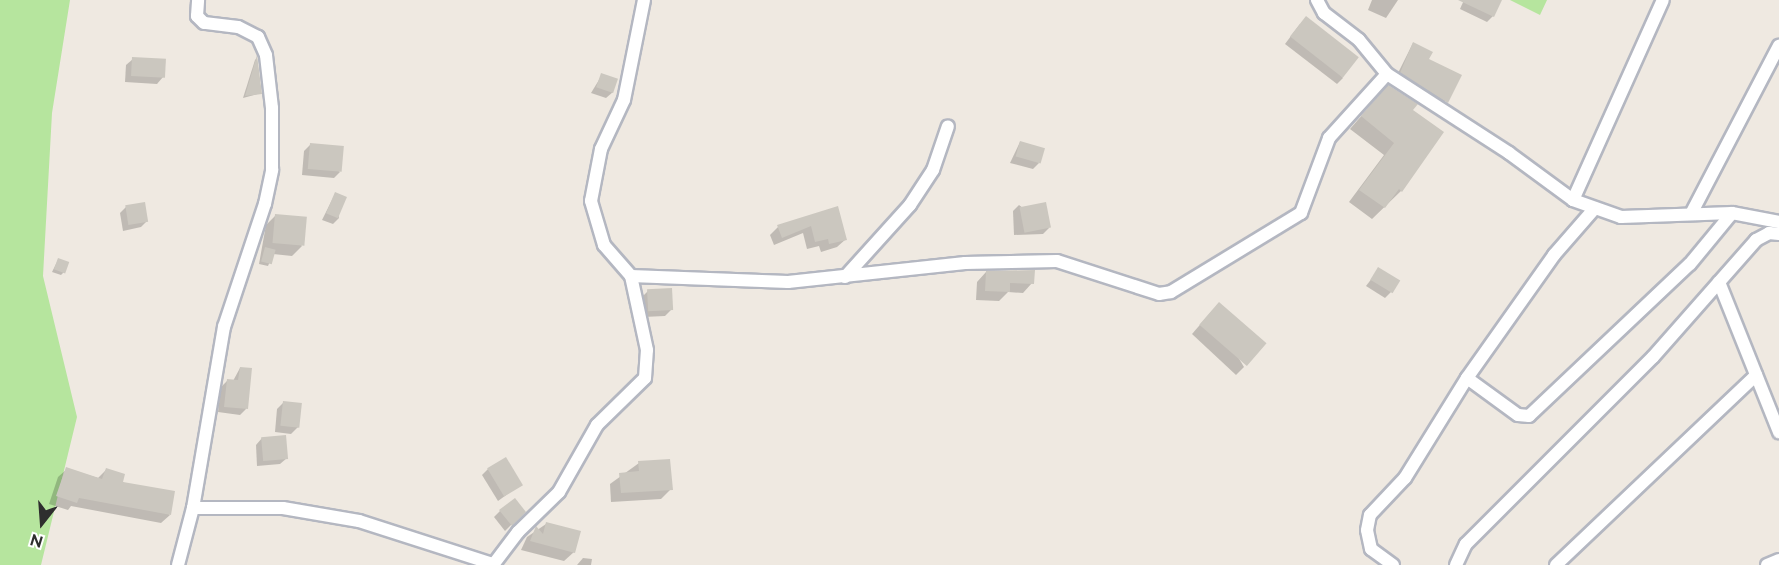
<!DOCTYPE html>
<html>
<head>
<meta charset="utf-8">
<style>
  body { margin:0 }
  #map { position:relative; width:1779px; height:565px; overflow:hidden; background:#efe9e1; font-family:Raleway,sans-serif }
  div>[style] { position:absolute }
  .green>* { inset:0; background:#b6e59e }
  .shadow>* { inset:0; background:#0003 }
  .building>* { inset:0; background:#cbc7bf; transform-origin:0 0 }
  .roads { filter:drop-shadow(2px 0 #b4b7c1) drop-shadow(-2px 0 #b4b7c1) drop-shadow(0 2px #b4b7c1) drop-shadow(0 -2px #b4b7c1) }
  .minor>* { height:12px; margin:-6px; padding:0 6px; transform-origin:6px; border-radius:6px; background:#fff }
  span { translate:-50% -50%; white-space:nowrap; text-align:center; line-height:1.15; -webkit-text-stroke:5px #fff; paint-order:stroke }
  .north { position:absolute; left:12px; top:493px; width:60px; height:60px; -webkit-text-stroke:4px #fff; paint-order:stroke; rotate:197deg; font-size:16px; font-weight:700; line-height:24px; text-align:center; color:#2e2e2e }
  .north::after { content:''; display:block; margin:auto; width:21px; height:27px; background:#2e2e2e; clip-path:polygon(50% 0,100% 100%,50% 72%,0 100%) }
</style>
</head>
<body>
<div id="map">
  <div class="green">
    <i style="clip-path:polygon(0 0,70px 0,52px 113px,43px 276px,77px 417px,41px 565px,0 565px)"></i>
    <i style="clip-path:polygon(1510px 0,1547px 0,1540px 15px)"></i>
  </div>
  <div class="shadow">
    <i style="clip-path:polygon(1372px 0,1398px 0,1386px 18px,1368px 10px)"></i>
    <i style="clip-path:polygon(1464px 0,1492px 0,1493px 16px,1487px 22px,1460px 9px)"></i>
    <i style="clip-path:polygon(1300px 24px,1343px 78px,1337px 84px,1285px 44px)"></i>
    <i style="clip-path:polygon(1413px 43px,1427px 59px,1460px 76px,1440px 109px,1395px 79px)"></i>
    <i style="clip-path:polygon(133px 59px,163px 77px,157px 84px,125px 82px,126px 65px)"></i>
    <i style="clip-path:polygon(256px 59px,261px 93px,243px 98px,255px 60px)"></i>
    <i style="clip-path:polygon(602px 75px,613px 92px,606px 98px,591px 93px)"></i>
    <i style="clip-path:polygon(1377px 98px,1411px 110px,1401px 191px,1372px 219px,1349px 202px,1384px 155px,1350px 129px)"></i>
    <i style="clip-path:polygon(1020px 142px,1039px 163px,1033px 169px,1010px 163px)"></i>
    <i style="clip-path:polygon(310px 145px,340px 172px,334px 178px,302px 175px,304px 151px)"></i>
    <i style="clip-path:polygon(335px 194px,339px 218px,333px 224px,322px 220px)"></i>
    <i style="clip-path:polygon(1019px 205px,1049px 228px,1043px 234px,1014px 235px,1013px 211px)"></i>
    <i style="clip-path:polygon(126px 207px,147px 221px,141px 227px,123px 231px,120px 213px)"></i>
    <i style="clip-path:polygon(837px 208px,846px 239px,837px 247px,821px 252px,819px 246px,807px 249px,803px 233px,774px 245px,770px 235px,778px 227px)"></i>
    <i style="clip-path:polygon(276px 215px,302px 246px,292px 256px,273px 254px,268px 266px,259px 264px,266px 225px)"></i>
    <i style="clip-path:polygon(58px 260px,64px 272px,61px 275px,52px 272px)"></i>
    <i style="clip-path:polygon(1379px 269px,1391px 292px,1385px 298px,1366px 286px)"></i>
    <i style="clip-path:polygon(986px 272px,1032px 283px,1023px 293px,1008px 292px,999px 301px,976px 300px,977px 282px)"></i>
    <i style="clip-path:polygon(648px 291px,672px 309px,665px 316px,643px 317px,642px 297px)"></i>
    <i style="clip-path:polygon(1211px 312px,1244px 367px,1236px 375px,1192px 334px)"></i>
    <i style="clip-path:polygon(240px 368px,246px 409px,240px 415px,218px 412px,221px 387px,227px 381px,233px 381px)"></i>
    <i style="clip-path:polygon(283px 403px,298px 427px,291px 434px,275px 432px,277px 409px)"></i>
    <i style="clip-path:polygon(262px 438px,287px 458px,280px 464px,257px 466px,256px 445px)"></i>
    <i style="clip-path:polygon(639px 463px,671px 489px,661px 499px,611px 502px,610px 484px)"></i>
    <i style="clip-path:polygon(67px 469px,98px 478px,106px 470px,170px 515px,161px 523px,71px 506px,68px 510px,49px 504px,58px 477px)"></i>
    <i style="clip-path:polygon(488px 469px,521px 484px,498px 501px,482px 475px)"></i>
    <i style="clip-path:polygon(500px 511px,524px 512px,505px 531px,494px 517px)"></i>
    <i style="clip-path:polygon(546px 524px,574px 552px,564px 561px,521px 550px,527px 537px)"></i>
    <i style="clip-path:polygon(583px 558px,592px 559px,591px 565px,577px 565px)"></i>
  </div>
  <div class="building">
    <i style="clip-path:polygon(1458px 0,1502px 0,1494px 17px)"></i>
    <i style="left:1306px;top:16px;width:67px;height:26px;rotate:38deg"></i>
    <i style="clip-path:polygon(1413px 42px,1433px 52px,1429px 59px,1462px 75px,1448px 103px,1400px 73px)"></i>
    <i style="clip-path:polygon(257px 55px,262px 94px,245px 96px)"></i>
    <i style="left:132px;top:57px;width:34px;height:19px;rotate:3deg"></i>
    <i style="left:601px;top:73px;width:18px;height:15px;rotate:19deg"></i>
    <i style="clip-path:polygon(1388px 85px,1418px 104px,1413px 110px,1444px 132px,1402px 192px,1399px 189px,1385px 208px,1359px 190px,1394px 143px,1361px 116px)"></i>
    <i style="left:1020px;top:141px;width:26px;height:16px;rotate:16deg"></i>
    <i style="left:310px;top:143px;width:34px;height:26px;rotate:5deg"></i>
    <i style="left:335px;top:192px;width:13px;height:23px;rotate:23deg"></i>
    <i style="left:145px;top:202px;width:20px;height:20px;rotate:81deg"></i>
    <i style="left:1046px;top:202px;width:26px;height:27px;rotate:79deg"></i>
    <i style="clip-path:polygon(838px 206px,847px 240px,829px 244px,828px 239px,815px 242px,811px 226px,782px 238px,777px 225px)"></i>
    <i style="left:275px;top:214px;width:32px;height:29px;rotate:5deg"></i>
    <i style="left:265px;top:247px;width:11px;height:15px;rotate:15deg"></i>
    <i style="left:58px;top:258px;width:12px;height:12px;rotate:20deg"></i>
    <i style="left:1378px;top:267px;width:26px;height:15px;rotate:31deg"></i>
    <i style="clip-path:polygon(1035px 270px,1034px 284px,1010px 283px,1010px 292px,985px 291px,986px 271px)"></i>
    <i style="left:672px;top:288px;width:22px;height:25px;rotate:87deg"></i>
    <i style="left:1219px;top:302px;width:63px;height:30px;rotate:41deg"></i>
    <i style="clip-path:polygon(240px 367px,252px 368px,248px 409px,224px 407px,227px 379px,238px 380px)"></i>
    <i style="left:283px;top:401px;width:19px;height:25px;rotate:6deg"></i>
    <i style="left:286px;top:435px;width:24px;height:25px;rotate:85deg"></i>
    <i style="left:506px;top:457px;width:33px;height:22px;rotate:59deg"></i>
    <i style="clip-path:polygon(670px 459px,673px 490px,621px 493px,619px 473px,639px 471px,638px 461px)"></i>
    <i style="clip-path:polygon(66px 467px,102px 479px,106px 468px,125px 474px,123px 482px,175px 491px,171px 515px,79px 498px,77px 503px,56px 496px)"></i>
    <i style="clip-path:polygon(515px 498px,526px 512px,512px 526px,499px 510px)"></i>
    <i style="clip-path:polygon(546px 522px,581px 531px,575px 553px,530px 541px,536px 526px,543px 534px)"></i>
  </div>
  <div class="roads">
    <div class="minor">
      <i style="left:1317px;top:0;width:15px;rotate:62deg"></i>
      <i style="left:1324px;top:13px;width:44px;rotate:37.6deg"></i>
      <i style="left:1359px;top:40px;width:44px;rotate:50.5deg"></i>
      <i style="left:1387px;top:74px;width:145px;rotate:32.9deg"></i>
      <i style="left:1509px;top:153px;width:79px;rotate:36.3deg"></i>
      <i style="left:1573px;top:200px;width:51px;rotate:19.5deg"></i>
      <i style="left:1621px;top:217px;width:111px;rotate:-2.1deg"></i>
      <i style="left:1732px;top:213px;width:48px;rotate:10.8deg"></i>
      <i style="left:1573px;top:200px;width:219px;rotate:-65.8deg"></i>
      <i style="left:1691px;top:214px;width:190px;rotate:-62.4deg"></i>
      <i style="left:631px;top:276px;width:157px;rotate:2.2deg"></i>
      <i style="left:788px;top:282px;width:178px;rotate:-6.1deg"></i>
      <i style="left:965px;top:263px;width:92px;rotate:-1.2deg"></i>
      <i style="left:1057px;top:261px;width:107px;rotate:17.9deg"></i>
      <i style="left:1159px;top:294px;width:12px;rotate:-9deg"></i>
      <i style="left:1171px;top:292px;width:152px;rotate:-31.3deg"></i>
      <i style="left:1301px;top:213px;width:80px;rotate:-69.5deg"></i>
      <i style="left:1329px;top:138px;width:86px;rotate:-47.8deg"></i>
      <i style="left:845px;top:277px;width:97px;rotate:-47.9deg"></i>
      <i style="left:910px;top:205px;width:42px;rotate:-56.7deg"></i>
      <i style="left:933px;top:170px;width:46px;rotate:-71.2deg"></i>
      <i style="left:1719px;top:282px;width:162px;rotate:68.2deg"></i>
      <i style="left:1467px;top:378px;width:63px;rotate:36deg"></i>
      <i style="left:1518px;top:415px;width:11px;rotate:5deg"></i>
      <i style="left:1529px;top:416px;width:221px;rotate:-43.4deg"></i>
      <i style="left:1690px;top:264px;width:66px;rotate:-50.5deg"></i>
      <i style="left:193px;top:508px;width:90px"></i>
      <i style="left:283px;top:508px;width:77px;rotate:9.7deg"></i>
      <i style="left:359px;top:521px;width:141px;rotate:17.8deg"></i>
      <i style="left:178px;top:565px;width:59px;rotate:-75.3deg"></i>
      <i style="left:193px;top:508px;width:184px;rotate:-80.3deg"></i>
      <i style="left:224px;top:327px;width:130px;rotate:-71.6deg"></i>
      <i style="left:265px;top:204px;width:35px;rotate:-78deg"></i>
      <i style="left:272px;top:170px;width:62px;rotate:-90deg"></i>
      <i style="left:272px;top:108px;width:53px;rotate:-96.5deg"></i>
      <i style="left:266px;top:55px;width:20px;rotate:-114deg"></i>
      <i style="left:258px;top:37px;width:22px;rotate:-153deg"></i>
      <i style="left:238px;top:27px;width:34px;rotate:-173deg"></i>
      <i style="left:204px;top:23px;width:10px;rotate:-135deg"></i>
      <i style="left:197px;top:16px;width:16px;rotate:-86deg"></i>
      <i style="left:493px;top:565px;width:41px;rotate:-52.9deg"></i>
      <i style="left:518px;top:532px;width:57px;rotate:-44.3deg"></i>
      <i style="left:559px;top:492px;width:77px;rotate:-60.4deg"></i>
      <i style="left:597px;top:425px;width:67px;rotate:-44.4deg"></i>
      <i style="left:645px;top:378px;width:28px;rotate:-86deg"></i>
      <i style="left:647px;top:350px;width:76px;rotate:-102.2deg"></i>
      <i style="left:631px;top:276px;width:41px;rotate:-131.1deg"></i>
      <i style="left:604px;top:245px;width:46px;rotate:-106.5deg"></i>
      <i style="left:591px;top:201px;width:53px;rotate:-79.1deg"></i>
      <i style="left:601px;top:149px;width:54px;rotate:-64.9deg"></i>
      <i style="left:624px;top:100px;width:102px;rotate:-78.7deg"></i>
      <i style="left:1393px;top:565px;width:27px;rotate:-144deg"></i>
      <i style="left:1371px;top:549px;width:19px;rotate:-102deg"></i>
      <i style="left:1367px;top:530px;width:15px;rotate:-79deg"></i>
      <i style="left:1370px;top:515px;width:51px;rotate:-46.6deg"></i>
      <i style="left:1405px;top:478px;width:118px;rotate:-58.2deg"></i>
      <i style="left:1467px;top:378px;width:151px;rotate:-54.7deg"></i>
      <i style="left:1554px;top:255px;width:62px;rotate:-48.9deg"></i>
      <i style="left:1456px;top:565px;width:23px;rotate:-65deg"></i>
      <i style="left:1466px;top:544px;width:264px;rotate:-45deg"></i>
      <i style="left:1653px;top:357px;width:156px;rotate:-48.6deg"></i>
      <i style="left:1756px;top:240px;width:15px;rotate:-28deg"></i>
      <i style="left:1769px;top:233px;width:10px;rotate:6deg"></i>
      <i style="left:1556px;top:565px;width:276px;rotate:-43.5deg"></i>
      <i style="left:1767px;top:565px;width:13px;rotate:-23deg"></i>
    </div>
  </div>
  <div class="north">N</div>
</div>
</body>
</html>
